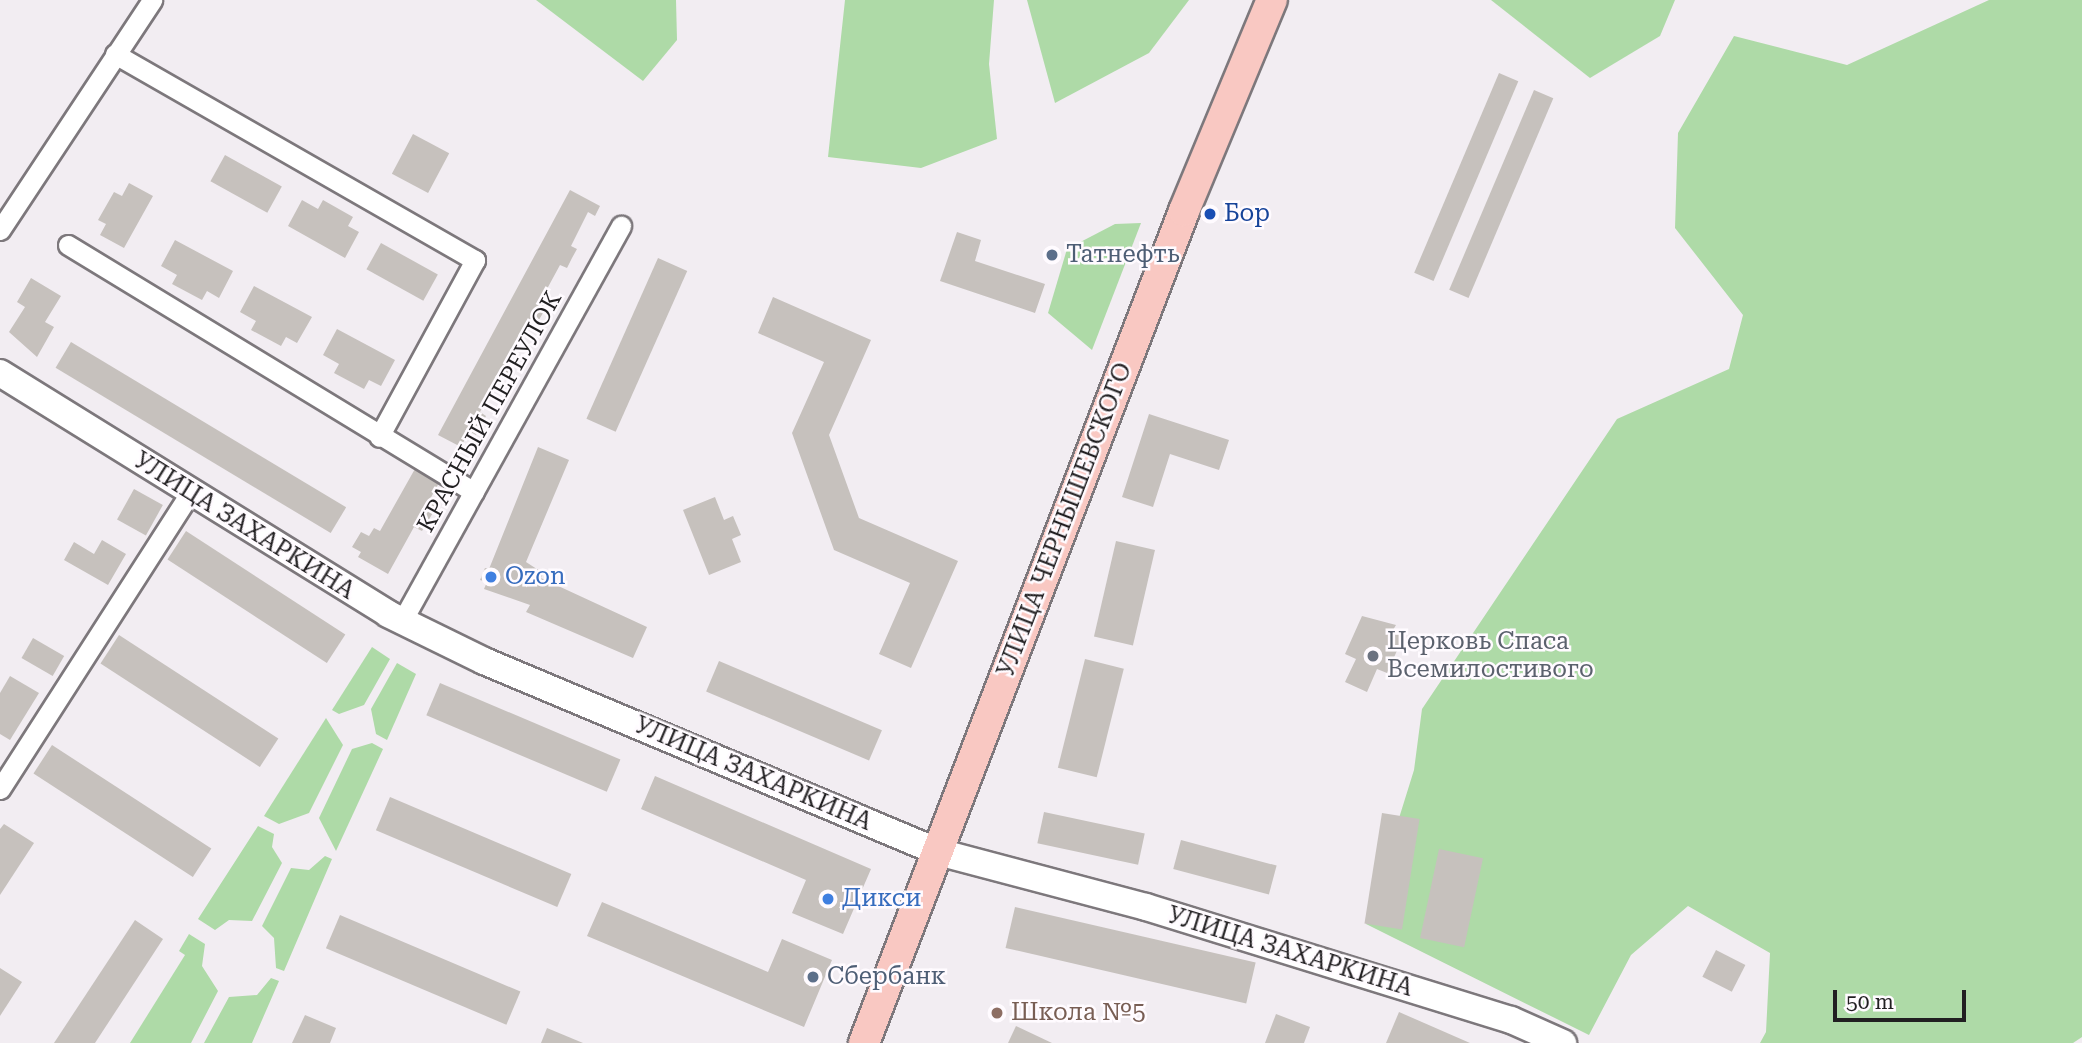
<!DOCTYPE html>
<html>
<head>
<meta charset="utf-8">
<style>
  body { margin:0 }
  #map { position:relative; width:2082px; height:1043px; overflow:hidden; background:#f2edf2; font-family:"Roboto Serif",serif }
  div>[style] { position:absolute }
  .green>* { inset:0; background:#aedaa7 }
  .building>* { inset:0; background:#c6c1bd; transform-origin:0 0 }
  .roads { filter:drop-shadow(2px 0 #7d787c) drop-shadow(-2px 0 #7d787c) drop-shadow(0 2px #7d787c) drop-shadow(0 -2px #7d787c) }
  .street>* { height:19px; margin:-9.5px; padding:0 9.5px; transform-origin:9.5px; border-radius:9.5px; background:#fff }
  .secondary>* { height:26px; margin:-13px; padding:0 13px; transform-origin:13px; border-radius:13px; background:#fff }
  .primary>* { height:30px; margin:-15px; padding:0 15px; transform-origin:15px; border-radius:15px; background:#f9c8c2 }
  .dots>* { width:19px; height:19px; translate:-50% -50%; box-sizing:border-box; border:4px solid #fffbff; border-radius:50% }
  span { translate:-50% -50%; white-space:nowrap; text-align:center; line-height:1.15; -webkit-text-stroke:5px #fffbff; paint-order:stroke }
  .transit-label { font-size:24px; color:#164399 }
  .left { translate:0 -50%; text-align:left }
  .service-label { font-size:24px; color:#4e5e75 }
  .street-label { font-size:24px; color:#211f21 }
  .shop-label { font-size:24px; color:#366cbe }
  .worship-label { font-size:24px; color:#5b616d }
  .education-label { font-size:24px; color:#785e54 }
  .scale { position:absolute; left:1833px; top:990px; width:133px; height:32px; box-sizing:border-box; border:4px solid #211f21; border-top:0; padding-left:9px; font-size:21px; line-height:24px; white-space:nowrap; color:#211f21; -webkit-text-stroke:5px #fffbff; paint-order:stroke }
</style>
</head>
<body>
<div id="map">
  <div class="green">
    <i style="clip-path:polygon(536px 0,676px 0,677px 40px,643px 81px)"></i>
    <i style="clip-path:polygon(845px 0,994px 0,989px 64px,997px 139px,921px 168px,828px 157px)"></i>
    <i style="clip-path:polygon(1027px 0,1189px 0,1149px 53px,1055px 103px)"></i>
    <i style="clip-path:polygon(1491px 0,1675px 0,1660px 36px,1590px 78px)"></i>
    <i style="clip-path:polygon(1989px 0,2082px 0,2082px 1037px,2073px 1043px,1760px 1043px,1766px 1032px,1770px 953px,1688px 906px,1631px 955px,1589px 1035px,1366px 924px,1414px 770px,1422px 709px,1617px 419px,1729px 369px,1743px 315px,1675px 228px,1678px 133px,1734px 36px,1847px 65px)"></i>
    <i style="clip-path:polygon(1141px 223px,1092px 350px,1048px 313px,1067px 249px,1115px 224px)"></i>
    <i style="clip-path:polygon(372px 647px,390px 659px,364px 705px,339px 714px,332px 710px)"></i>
    <i style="clip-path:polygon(397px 663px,416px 674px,387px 740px,376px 734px,371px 709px)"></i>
    <i style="clip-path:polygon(326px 718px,343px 745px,309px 813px,279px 824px,264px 816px)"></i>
    <i style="clip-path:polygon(372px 743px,383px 749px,336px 851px,319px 818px,352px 749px)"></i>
    <i style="clip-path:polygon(258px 826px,274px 834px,272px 847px,282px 863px,252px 921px,229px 920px,215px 930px,198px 919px)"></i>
    <i style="clip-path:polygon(325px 856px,332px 859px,284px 971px,276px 968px,274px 938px,262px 926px,291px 868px,309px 870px)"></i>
    <i style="clip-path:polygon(189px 934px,205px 944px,202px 966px,218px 991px,191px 1043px,130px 1043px,185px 955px,179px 951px)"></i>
    <i style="clip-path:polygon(271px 978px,279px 981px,252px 1043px,204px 1043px,229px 997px,257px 995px)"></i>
  </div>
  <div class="building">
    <i style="left:1499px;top:73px;width:21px;height:217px;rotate:23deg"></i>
    <i style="left:1534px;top:90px;width:21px;height:217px;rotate:23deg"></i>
    <i style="left:413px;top:134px;width:41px;height:45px;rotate:28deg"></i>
    <i style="left:225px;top:155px;width:65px;height:30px;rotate:29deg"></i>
    <i style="clip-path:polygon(129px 183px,153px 196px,124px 248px,100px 235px,106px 224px,98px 220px,114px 192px,122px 196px)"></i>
    <i style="clip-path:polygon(570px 190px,600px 206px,595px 216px,588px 212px,571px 246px,577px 249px,572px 258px,567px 268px,560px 265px,541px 300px,548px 304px,543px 313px,537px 323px,530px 319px,510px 357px,516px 360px,511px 369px,506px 379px,499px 376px,480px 412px,486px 416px,476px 435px,469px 431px,461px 447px,438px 435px)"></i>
    <i style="clip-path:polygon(302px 200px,318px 209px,323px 200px,353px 217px,348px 226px,359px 232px,345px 258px,288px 226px)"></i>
    <i style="clip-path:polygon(957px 232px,981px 240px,975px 261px,1045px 284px,1035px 313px,940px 281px)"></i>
    <i style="clip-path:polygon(175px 240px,233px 271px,219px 298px,207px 291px,202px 300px,172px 284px,177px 275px,161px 266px)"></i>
    <i style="left:381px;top:243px;width:65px;height:30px;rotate:29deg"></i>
    <i style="left:658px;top:258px;width:32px;height:176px;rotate:24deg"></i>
    <i style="clip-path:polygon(31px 278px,61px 296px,45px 322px,54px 327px,37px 357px,9px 332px,25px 307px,17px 302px)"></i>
    <i style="clip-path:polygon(254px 286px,312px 317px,297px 343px,286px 337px,281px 346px,251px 330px,256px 321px,240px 312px)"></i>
    <i style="clip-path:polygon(773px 297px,871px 340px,829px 435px,859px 518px,958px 561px,911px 668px,879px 654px,910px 583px,834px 550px,792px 433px,824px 362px,758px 333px)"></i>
    <i style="clip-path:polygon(337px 329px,395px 360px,381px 386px,369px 380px,364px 389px,334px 373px,339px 364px,323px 355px)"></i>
    <i style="left:71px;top:342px;width:321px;height:30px;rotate:31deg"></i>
    <i style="clip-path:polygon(1149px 414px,1229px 440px,1219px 470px,1170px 454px,1153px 507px,1122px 497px)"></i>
    <i style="clip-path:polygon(538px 447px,569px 460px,526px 562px,543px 573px,541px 578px,647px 627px,633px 658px,526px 612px,530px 605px,484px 589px,487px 582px,480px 580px,485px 568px,489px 569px)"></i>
    <i style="clip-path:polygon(416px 467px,440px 481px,429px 501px,437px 506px,422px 531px,414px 527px,388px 574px,358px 557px,361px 552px,352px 547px,361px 532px,369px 536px,374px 528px,380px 531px)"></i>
    <i style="left:134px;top:489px;width:33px;height:35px;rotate:29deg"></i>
    <i style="clip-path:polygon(715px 497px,724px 520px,733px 516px,741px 535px,732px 539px,741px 562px,709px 575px,683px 510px)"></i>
    <i style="left:186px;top:531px;width:190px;height:34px;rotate:33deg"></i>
    <i style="clip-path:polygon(102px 540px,126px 554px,108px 585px,64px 560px,74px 542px,94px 554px)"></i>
    <i style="left:1116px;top:541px;width:40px;height:98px;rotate:13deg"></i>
    <i style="clip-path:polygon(1362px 616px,1396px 625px,1393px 630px,1404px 635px,1387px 673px,1377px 669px,1367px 692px,1345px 682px,1356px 659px,1345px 654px)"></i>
    <i style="left:119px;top:635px;width:190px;height:34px;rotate:33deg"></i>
    <i style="left:33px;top:638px;width:36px;height:23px;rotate:30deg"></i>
    <i style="left:1085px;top:659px;width:40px;height:112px;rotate:14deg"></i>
    <i style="left:719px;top:661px;width:177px;height:33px;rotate:23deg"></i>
    <i style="clip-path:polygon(10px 676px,39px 693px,10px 740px,0 734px,0 693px)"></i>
    <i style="left:440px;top:683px;width:196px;height:35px;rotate:23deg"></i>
    <i style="left:52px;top:745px;width:190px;height:34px;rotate:33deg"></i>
    <i style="clip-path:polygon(655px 776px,871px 869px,843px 934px,792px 913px,806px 880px,641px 809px)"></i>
    <i style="left:390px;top:797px;width:197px;height:36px;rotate:23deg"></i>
    <i style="left:1044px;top:812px;width:103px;height:32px;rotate:12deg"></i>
    <i style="left:1382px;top:813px;width:38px;height:112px;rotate:9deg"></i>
    <i style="clip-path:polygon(4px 824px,34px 843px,0 895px,0 829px)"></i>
    <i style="left:1181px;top:840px;width:99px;height:30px;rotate:15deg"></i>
    <i style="left:1439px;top:849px;width:45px;height:91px;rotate:12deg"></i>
    <i style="clip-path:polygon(602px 902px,768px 972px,782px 939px,832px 960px,804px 1027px,587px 936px)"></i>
    <i style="left:1015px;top:907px;width:247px;height:42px;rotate:13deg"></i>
    <i style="left:340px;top:915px;width:196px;height:36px;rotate:23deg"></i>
    <i style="clip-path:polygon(135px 920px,163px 939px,95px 1043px,54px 1043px)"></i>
    <i style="left:1716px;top:950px;width:33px;height:30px;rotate:27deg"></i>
    <i style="clip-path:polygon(0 968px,22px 982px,0 1016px)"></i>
    <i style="clip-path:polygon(1399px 1012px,1470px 1043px,1386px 1043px)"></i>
    <i style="clip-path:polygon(1276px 1014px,1310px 1027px,1304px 1043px,1265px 1043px)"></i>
    <i style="clip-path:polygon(305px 1015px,336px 1028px,330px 1043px,292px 1043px)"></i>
    <i style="clip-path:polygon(1016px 1026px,1052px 1043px,1008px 1043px)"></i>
    <i style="clip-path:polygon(547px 1028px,583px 1043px,541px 1043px)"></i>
  </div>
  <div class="roads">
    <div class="street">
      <i style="left:115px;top:54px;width:415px;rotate:29.8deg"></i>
      <i style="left:475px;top:260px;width:201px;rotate:118.5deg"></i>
      <i style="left:0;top:230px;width:276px;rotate:-56.5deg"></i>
      <i style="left:68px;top:245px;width:475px;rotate:31.3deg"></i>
      <i style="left:402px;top:621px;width:452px;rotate:-61deg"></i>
      <i style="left:0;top:789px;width:352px;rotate:-57.3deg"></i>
    </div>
    <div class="secondary">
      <i style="left:0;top:373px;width:457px;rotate:31.8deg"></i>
      <i style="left:388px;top:614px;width:107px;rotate:26.1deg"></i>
      <i style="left:484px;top:661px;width:493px;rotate:22.8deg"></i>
      <i style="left:938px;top:852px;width:215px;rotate:14.8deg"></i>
      <i style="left:1146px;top:907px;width:382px;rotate:17.2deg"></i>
      <i style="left:1511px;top:1020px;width:57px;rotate:23.9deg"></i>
    </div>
    <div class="primary">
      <i style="left:864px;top:1043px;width:891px;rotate:-68.96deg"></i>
      <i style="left:1184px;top:211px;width:229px;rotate:-67.4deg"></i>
    </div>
  </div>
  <div class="dots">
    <i style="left:1210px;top:214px;background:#1a4fb4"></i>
    <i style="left:1052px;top:255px;background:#5c6f8a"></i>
    <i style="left:491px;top:577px;background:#3f7fe0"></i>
    <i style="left:1373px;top:656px;background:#6b7280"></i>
    <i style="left:828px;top:899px;background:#3f7fe0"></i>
    <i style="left:813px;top:977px;background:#5c6f8a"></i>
    <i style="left:997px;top:1013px;background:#8d6e63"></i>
  </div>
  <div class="transit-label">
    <span class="left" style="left:1224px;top:214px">Бор</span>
  </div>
  <div class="service-label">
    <span class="left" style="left:1066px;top:255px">Татнефть</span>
    <span class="left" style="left:827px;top:977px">Сбербанк</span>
  </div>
  <div class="street-label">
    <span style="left:490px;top:412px;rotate:-61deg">КРАСНЫЙ ПЕРЕУЛОК</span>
    <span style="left:1065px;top:520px;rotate:-69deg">УЛИЦА ЧЕРНЫШЕВСКОГО</span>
    <span style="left:244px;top:526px;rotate:32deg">УЛИЦА ЗАХАРКИНА</span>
    <span style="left:753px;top:774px;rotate:23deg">УЛИЦА ЗАХАРКИНА</span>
    <span style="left:1290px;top:952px;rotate:17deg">УЛИЦА ЗАХАРКИНА</span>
  </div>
  <div class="shop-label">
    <span class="left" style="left:505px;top:577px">Ozon</span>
    <span class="left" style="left:842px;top:899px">Дикси</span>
  </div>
  <div class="worship-label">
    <span class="left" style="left:1387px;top:656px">Церковь Спаса<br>Всемилостивого</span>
  </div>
  <div class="education-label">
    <span class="left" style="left:1011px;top:1013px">Школа №5</span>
  </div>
  <div class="scale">50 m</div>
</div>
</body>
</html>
